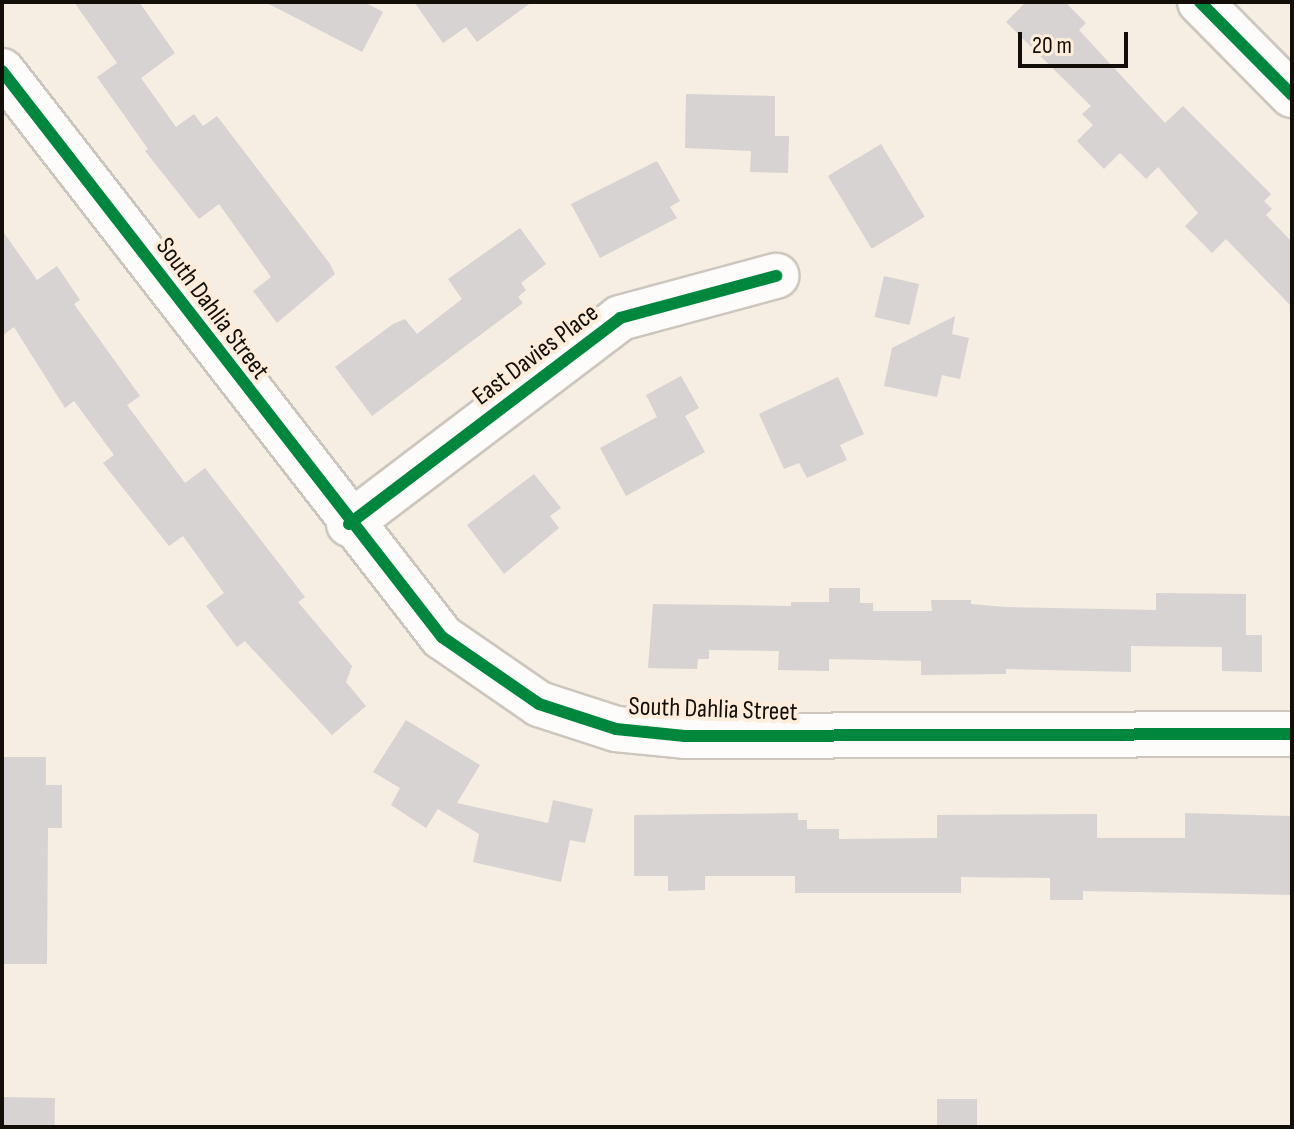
<!DOCTYPE html>
<html>
<head>
<meta charset="utf-8">
<style>
  body { margin:0 }
  #map { position:relative; width:1294px; height:1129px; overflow:hidden; background:#f6ede3; font-family:"Sofia Sans Condensed",sans-serif }
  div>[style] { position:absolute }
  .building>* { inset:0; background:#d6d3d2; transform-origin:0 0 }
  .roads { filter:drop-shadow(2px 0 #cdc6be) drop-shadow(-2px 0 #cdc6be) drop-shadow(0 2px #cdc6be) drop-shadow(0 -2px #cdc6be) }
  .minor>* { height:44px; margin:-22px; padding:0 22px; transform-origin:22px; border-radius:22px; background:#fefcfb }
  .cycleway>* { height:12px; margin:-6px; padding:0 6px; transform-origin:6px; border-radius:6px; background:#00873e }
  span { translate:-50% -50%; white-space:nowrap; text-align:center; line-height:1.15; -webkit-text-stroke:8px #feeddb; paint-order:stroke }
  .street-label { font-size:26px; color:#130e08 }
  .frame { position:absolute; inset:0; border:4px solid #130e08; pointer-events:none }
  .scale { position:absolute; left:1018px; top:32px; width:110px; height:36px; box-sizing:border-box; border:4px solid #130e08; border-top:0; padding-left:10px; font-size:24px; line-height:28px; white-space:nowrap; color:#130e08; -webkit-text-stroke:6px #feeddb; paint-order:stroke }
</style>
</head>
<body>
<div id="map">
  <div class="building">
    <i style="clip-path:polygon(74px 2px,139px 2px,175px 53px,141px 78px,176px 127px,194px 114px,203px 126px,217px 116px,330px 264px,335px 274px,277px 323px,253px 291px,271px 277px,219px 204px,199px 219px,145px 151px,148px 149px,97px 77px,117px 63px)"></i>
    <i style="clip-path:polygon(265px 2px,364px 2px,383px 12px,362px 52px)"></i>
    <i style="clip-path:polygon(414px 2px,532px 2px,477px 42px,466px 27px,443px 43px)"></i>
    <i style="clip-path:polygon(1026px 2px,1065px 2px,1086px 23px,1079px 30px,1165px 123px,1183px 106px,1271px 194px,1264px 201px,1272px 209px,1266px 215px,1292px 242px,1292px 307px,1226px 239px,1212px 253px,1185px 226px,1198px 213px,1158px 167px,1146px 179px,1120px 153px,1104px 169px,1077px 141px,1093px 125px,1082px 114px,1091px 106px,1006px 22px)"></i>
    <i style="clip-path:polygon(686px 94px,775px 96px,775px 136px,789px 136px,788px 173px,750px 172px,751px 151px,685px 148px)"></i>
    <i style="left:881px;top:144px;width:85px;height:62px;rotate:59deg"></i>
    <i style="clip-path:polygon(657px 161px,680px 201px,670px 207px,677px 218px,600px 258px,571px 204px)"></i>
    <i style="clip-path:polygon(520px 228px,546px 264px,521px 283px,526px 290px,518px 297px,523px 303px,372px 416px,335px 367px,393px 324px,405px 319px,417px 334px,462px 299px,448px 279px)"></i>
    <i style="clip-path:polygon(2px 230px,37px 280px,57px 266px,80px 300px,74px 304px,140px 396px,127px 405px,185px 483px,205px 468px,305px 597px,298px 602px,352px 666px,346px 682px,366px 706px,332px 735px,245px 641px,237px 647px,206px 606px,224px 593px,183px 536px,169px 546px,103px 463px,114px 455px,74px 401px,65px 408px,14px 327px,2px 336px)"></i>
    <i style="left:884px;top:276px;width:36px;height:42px;rotate:13deg"></i>
    <i style="clip-path:polygon(955px 316px,952px 334px,969px 338px,960px 379px,942px 375px,937px 397px,884px 386px,892px 348px)"></i>
    <i style="clip-path:polygon(681px 376px,699px 408px,685px 416px,705px 452px,626px 496px,600px 448px,657px 417px,646px 395px)"></i>
    <i style="clip-path:polygon(838px 377px,864px 434px,840px 445px,847px 460px,807px 478px,799px 463px,784px 469px,759px 414px)"></i>
    <i style="clip-path:polygon(534px 474px,561px 508px,550px 516px,559px 528px,504px 574px,467px 525px)"></i>
    <i style="clip-path:polygon(829px 588px,860px 588px,860px 603px,873px 603px,873px 611px,932px 611px,931px 600px,971px 600px,971px 604px,1005px 607px,1156px 610px,1156px 593px,1246px 594px,1246px 635px,1262px 635px,1262px 672px,1222px 671px,1222px 647px,1131px 646px,1131px 672px,1006px 669px,1006px 674px,921px 675px,921px 661px,829px 659px,829px 671px,778px 670px,779px 651px,709px 650px,709px 659px,698px 659px,697px 669px,648px 668px,653px 604px,791px 606px,791px 602px,829px 602px)"></i>
    <i style="clip-path:polygon(406px 720px,480px 765px,457px 803px,548px 823px,553px 800px,593px 809px,585px 843px,570px 840px,561px 882px,473px 862px,479px 834px,438px 809px,426px 828px,391px 805px,400px 788px,373px 772px)"></i>
    <i style="clip-path:polygon(2px 757px,46px 757px,46px 785px,62px 785px,62px 828px,48px 828px,47px 964px,2px 964px)"></i>
    <i style="clip-path:polygon(798px 813px,798px 820px,807px 820px,807px 829px,839px 829px,839px 839px,937px 838px,937px 815px,1097px 814px,1097px 838px,1185px 838px,1185px 813px,1292px 816px,1292px 895px,1083px 891px,1083px 900px,1050px 900px,1050px 878px,961px 877px,961px 893px,795px 893px,795px 876px,705px 876px,705px 890px,668px 891px,668px 876px,634px 876px,634px 815px)"></i>
    <i style="left:2px;top:1097px;width:53px;height:30px;rotate:1deg"></i>
    <i style="left:937px;top:1099px;width:40px;height:28px"></i>
  </div>
  <div class="roads">
    <div class="minor">
      <i style="left:1200px;top:2px;width:131px;rotate:45.3deg"></i>
      <i style="left:2px;top:71px;width:717px;rotate:52.14deg"></i>
      <i style="left:442px;top:637px;width:118px;rotate:34.6deg"></i>
      <i style="left:539px;top:704px;width:81px;rotate:18deg"></i>
      <i style="left:616px;top:729px;width:69px;rotate:5.8deg"></i>
      <i style="left:685px;top:736px;width:607px;rotate:-0.19deg"></i>
      <i style="left:349px;top:524px;width:340px;rotate:-37.2deg"></i>
      <i style="left:620px;top:318px;width:162px;rotate:-15.1deg"></i>
    </div>
  </div>
  <div class="cycleway">
    <i style="left:1200px;top:2px;width:131px;rotate:45.3deg"></i>
    <i style="left:2px;top:71px;width:717px;rotate:52.14deg"></i>
    <i style="left:442px;top:637px;width:118px;rotate:34.6deg"></i>
    <i style="left:539px;top:704px;width:81px;rotate:18deg"></i>
    <i style="left:616px;top:729px;width:69px;rotate:5.8deg"></i>
    <i style="left:685px;top:736px;width:607px;rotate:-0.19deg"></i>
    <i style="left:349px;top:524px;width:340px;rotate:-37.2deg"></i>
    <i style="left:620px;top:318px;width:162px;rotate:-15.1deg"></i>
  </div>
  <div class="street-label">
    <span style="left:212px;top:309px;rotate:53deg">South Dahlia Street</span>
    <span style="left:536px;top:355px;rotate:-37deg">East Davies Place</span>
    <span style="left:713px;top:710px;rotate:2deg">South Dahlia Street</span>
  </div>
  <div class="frame"></div>
  <div class="scale">20 m</div>
</div>
</body>
</html>
